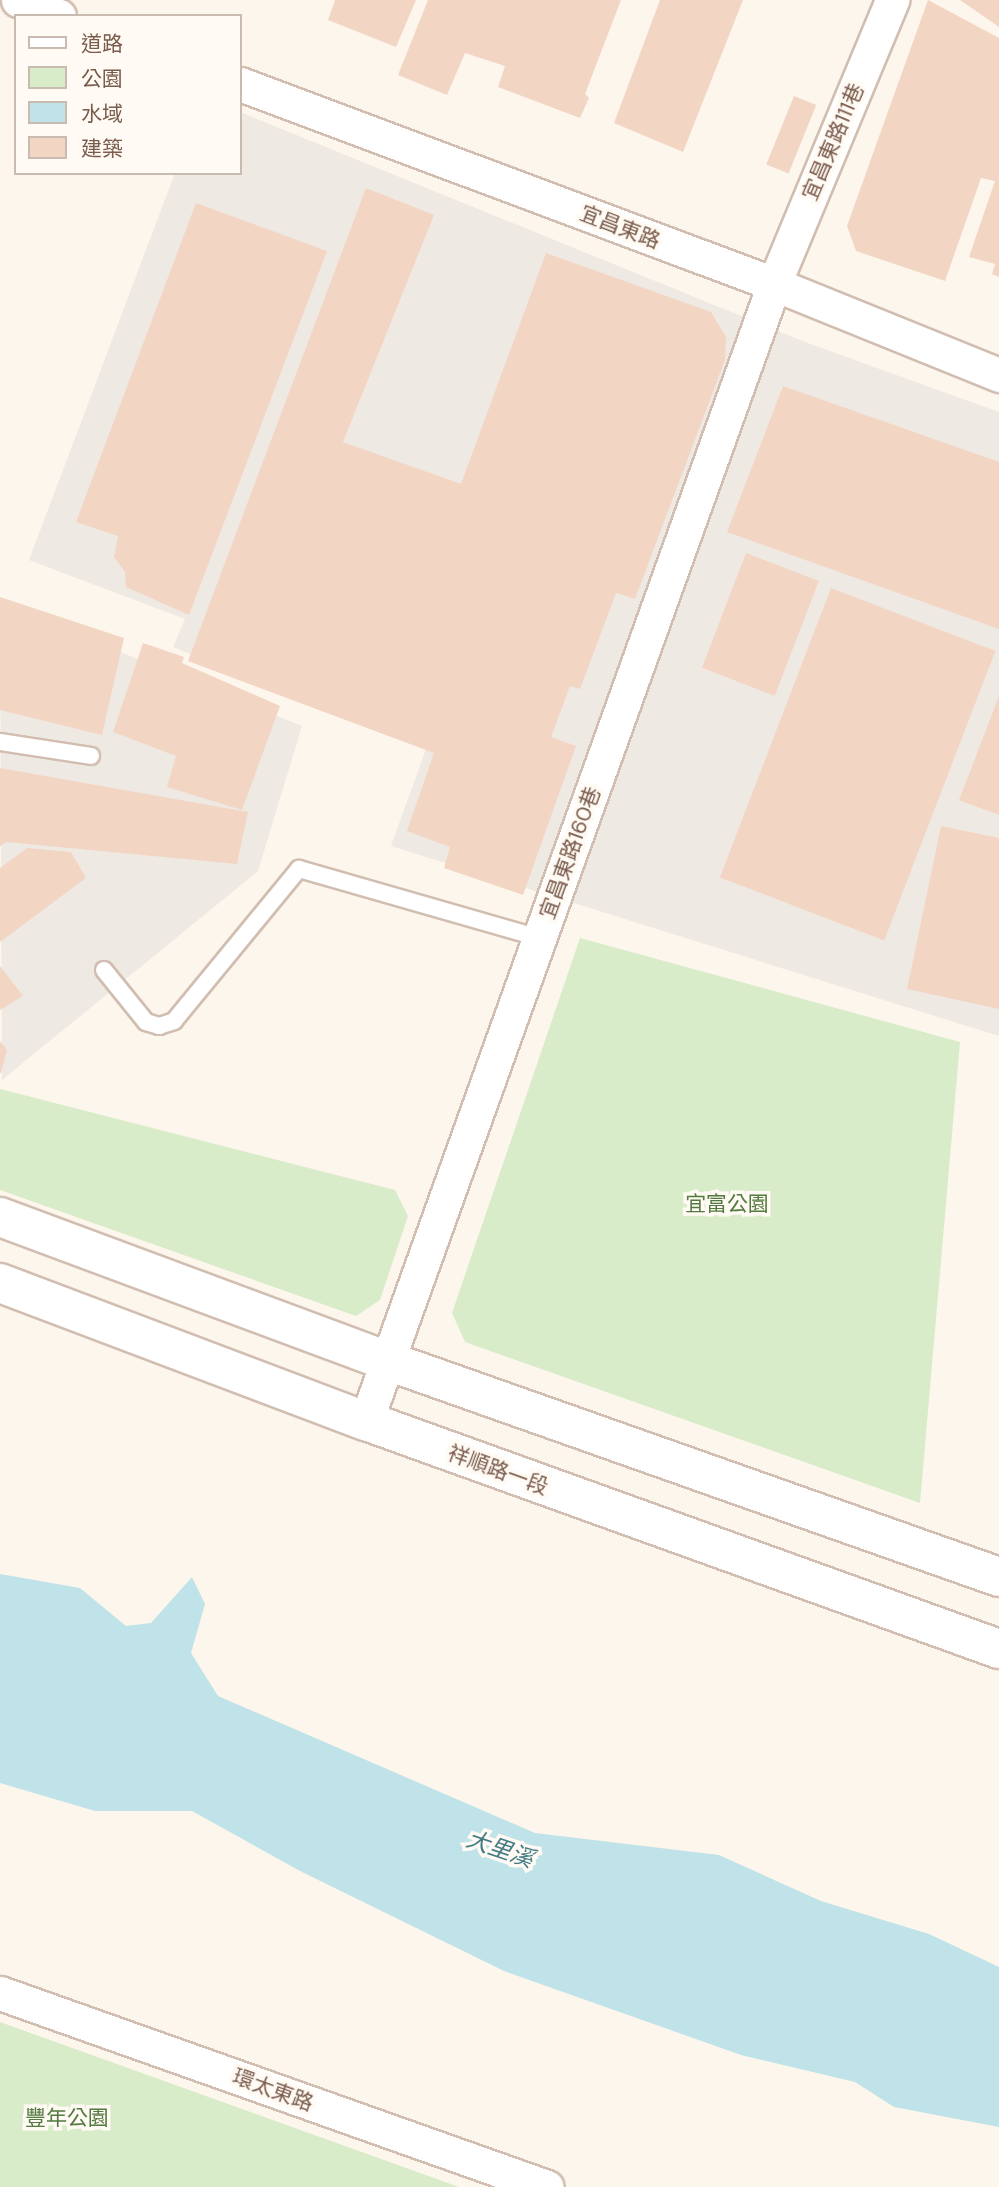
<!DOCTYPE html>
<html>
<head>
<meta charset="utf-8">
<style>
  body { margin:0 }
  #map { position:relative; width:999px; height:2187px; overflow:hidden; background:#fdf6ec; font-family:"DM Sans","Noto Sans TC",sans-serif }
  div>[style] { position:absolute }
  .industrial>* { inset:0; background:#efe9e4 }
  .green>* { inset:0; background:#d8ecc9 }
  .water>* { inset:0; background:#bfe3e8 }
  .building>* { inset:0; background:#f3d5c3; transform-origin:0 0 }
  .roads { filter:drop-shadow(2px 0 #d1beb0) drop-shadow(-2px 0 #d1beb0) drop-shadow(0 2px #d1beb0) drop-shadow(0 -2px #d1beb0) }
  .lane>* { height:16px; margin:-8px; padding:0 8px; transform-origin:8px; border-radius:8px; background:#fff }
  .street>* { height:33px; margin:-16.5px; padding:0 16.5px; transform-origin:16.5px; border-radius:16.5px; background:#fff }
  .secondary>* { height:38px; margin:-19px; padding:0 19px; transform-origin:19px; border-radius:19px; background:#fff }
  span { translate:-50% -50%; white-space:nowrap; text-align:center; line-height:1.15; -webkit-text-stroke:7px #fffaf3; paint-order:stroke }
  .street-label { font-size:21px; color:#7a5c4d }
  .park-label { font-size:21px; color:#537a41 }
  .water-label { font-size:23px; color:#437c86; font-style:italic }
  .legend { position:absolute; left:14px; top:14px; width:228px; height:161px; box-sizing:border-box; background:#fffaf3; border:2px solid #cabbb1; margin:0; padding:9px 12px; list-style:none; font-size:21px; color:#7a5c4d }
  .legend li { display:flex; align-items:center; gap:14px; height:35px }
  .legend b { width:35px; border:2px solid #cabbb1 }
</style>
</head>
<body>
<div id="map">
  <div class="industrial">
    <i style="clip-path:polygon(240px 112px,805px 342px,999px 412px,999px 1036px,391px 846px,426px 749px,173px 647px,185px 619px,29px 560px,175px 173px,240px 173px)"></i>
    <i style="clip-path:polygon(0 603px,302px 726px,258px 871px,2px 1080px)"></i>
  </div>
  <div class="green">
    <i style="clip-path:polygon(580px 938px,960px 1042px,920px 1503px,465px 1342px,452px 1313px)"></i>
    <i style="clip-path:polygon(0 1089px,395px 1190px,408px 1216px,380px 1300px,356px 1316px,0 1190px)"></i>
    <i style="clip-path:polygon(0 2022px,459px 2187px,0 2187px)"></i>
  </div>
  <div class="water">
    <i style="clip-path:polygon(0 1574px,80px 1588px,126px 1626px,151px 1623px,192px 1577px,205px 1604px,191px 1653px,218px 1696px,535px 1833px,719px 1855px,821px 1901px,929px 1934px,999px 1967px,999px 2127px,894px 2107px,855px 2082px,741px 2055px,504px 1971px,300px 1871px,192px 1811px,95px 1811px,0 1783px)"></i>
  </div>
  <div class="building">
    <i style="clip-path:polygon(335px 0,416px 0,396px 47px,328px 20px)"></i>
    <i style="clip-path:polygon(428px 0,621px 0,585px 94px,589px 98px,580px 118px,498px 87px,505px 66px,465px 53px,447px 95px,398px 75px)"></i>
    <i style="clip-path:polygon(660px 0,743px 0,683px 152px,614px 123px)"></i>
    <i style="clip-path:polygon(928px 0,999px 38px,999px 277px,992px 274px,995px 264px,969px 257px,995px 181px,981px 178px,945px 281px,856px 251px,847px 226px)"></i>
    <i style="clip-path:polygon(960px 0,999px 0,999px 27px)"></i>
    <i style="left:794px;top:96px;width:24px;height:74px;rotate:22deg"></i>
    <i style="clip-path:polygon(366px 188px,434px 215px,343px 442px,461px 484px,546px 253px,711px 312px,726px 337px,725px 360px,635px 599px,616px 593px,580px 689px,570px 686px,551px 737px,576px 746px,523px 895px,444px 868px,450px 847px,407px 831px,434px 753px,188px 661px)"></i>
    <i style="clip-path:polygon(196px 203px,327px 251px,189px 615px,126px 587px,125px 572px,114px 557px,118px 536px,76px 522px)"></i>
    <i style="clip-path:polygon(783px 386px,999px 462px,999px 629px,727px 532px)"></i>
    <i style="left:746px;top:553px;width:78px;height:123px;rotate:21deg"></i>
    <i style="left:831px;top:588px;width:176px;height:310px;rotate:21deg"></i>
    <i style="clip-path:polygon(0 597px,124px 638px,102px 735px,0 710px)"></i>
    <i style="clip-path:polygon(143px 643px,184px 657px,182px 663px,280px 706px,242px 810px,167px 787px,176px 756px,113px 732px)"></i>
    <i style="clip-path:polygon(999px 696px,999px 815px,959px 800px)"></i>
    <i style="clip-path:polygon(0 768px,248px 812px,237px 864px,6px 842px,0 846px)"></i>
    <i style="clip-path:polygon(941px 826px,999px 838px,999px 1009px,907px 989px)"></i>
    <i style="clip-path:polygon(27px 848px,71px 852px,86px 878px,0 942px,0 868px)"></i>
    <i style="clip-path:polygon(0 966px,23px 996px,0 1010px)"></i>
    <i style="clip-path:polygon(0 1041px,7px 1050px,1px 1073px,0 1073px)"></i>
  </div>
  <div class="roads">
    <div class="lane">
      <i style="left:0;top:742px;width:92px;rotate:8.7deg"></i>
      <i style="left:104px;top:970px;width:67px;rotate:51.1deg"></i>
      <i style="left:146px;top:1022px;width:14px;rotate:17deg"></i>
      <i style="left:159px;top:1026px;width:16px;rotate:-18deg"></i>
      <i style="left:174px;top:1021px;width:197px;rotate:-50.6deg"></i>
      <i style="left:299px;top:869px;width:250px;rotate:16deg"></i>
    </div>
    <div class="street">
      <i style="left:18px;top:0;width:44px;rotate:21.3deg"></i>
      <i style="left:240px;top:84px;width:570px;rotate:20.53deg"></i>
      <i style="left:774px;top:284px;width:243px;rotate:22deg"></i>
      <i style="left:366px;top:1421px;width:1208px;rotate:-70.26deg"></i>
      <i style="left:774px;top:284px;width:308px;rotate:-67.4deg"></i>
      <i style="left:0;top:1993px;width:580px;rotate:19.53deg"></i>
    </div>
    <div class="secondary">
      <i style="left:0;top:1217px;width:414px;rotate:20.4deg"></i>
      <i style="left:388px;top:1361px;width:648px;rotate:19.47deg"></i>
      <i style="left:0;top:1283px;width:391px;rotate:20.7deg"></i>
      <i style="left:366px;top:1421px;width:673px;rotate:19.81deg"></i>
    </div>
  </div>
  <div class="street-label">
    <span style="left:833px;top:142px;rotate:-67deg">宜昌東路111巷</span>
    <span style="left:620px;top:227px;rotate:21deg">宜昌東路</span>
    <span style="left:570px;top:853px;rotate:-70deg">宜昌東路160巷</span>
    <span style="left:498px;top:1470px;rotate:20deg">祥順路一段</span>
    <span style="left:273px;top:2090px;rotate:20deg">環太東路</span>
  </div>
  <div class="park-label">
    <span style="left:727px;top:1204px">宜富公園</span>
    <span style="left:67px;top:2118px">豐年公園</span>
  </div>
  <div class="water-label">
    <span style="left:500px;top:1849px;rotate:19deg">大里溪</span>
  </div>
  <ul class="legend">
  <li><b style="height:9px;background:#fff"></b>道路</li>
  <li><b style="height:19px;background:#d8ecc9"></b>公園</li>
  <li><b style="height:19px;background:#bfe3e8"></b>水域</li>
  <li><b style="height:19px;background:#f3d5c3"></b>建築</li>
  </ul>
</div>
</body>
</html>
